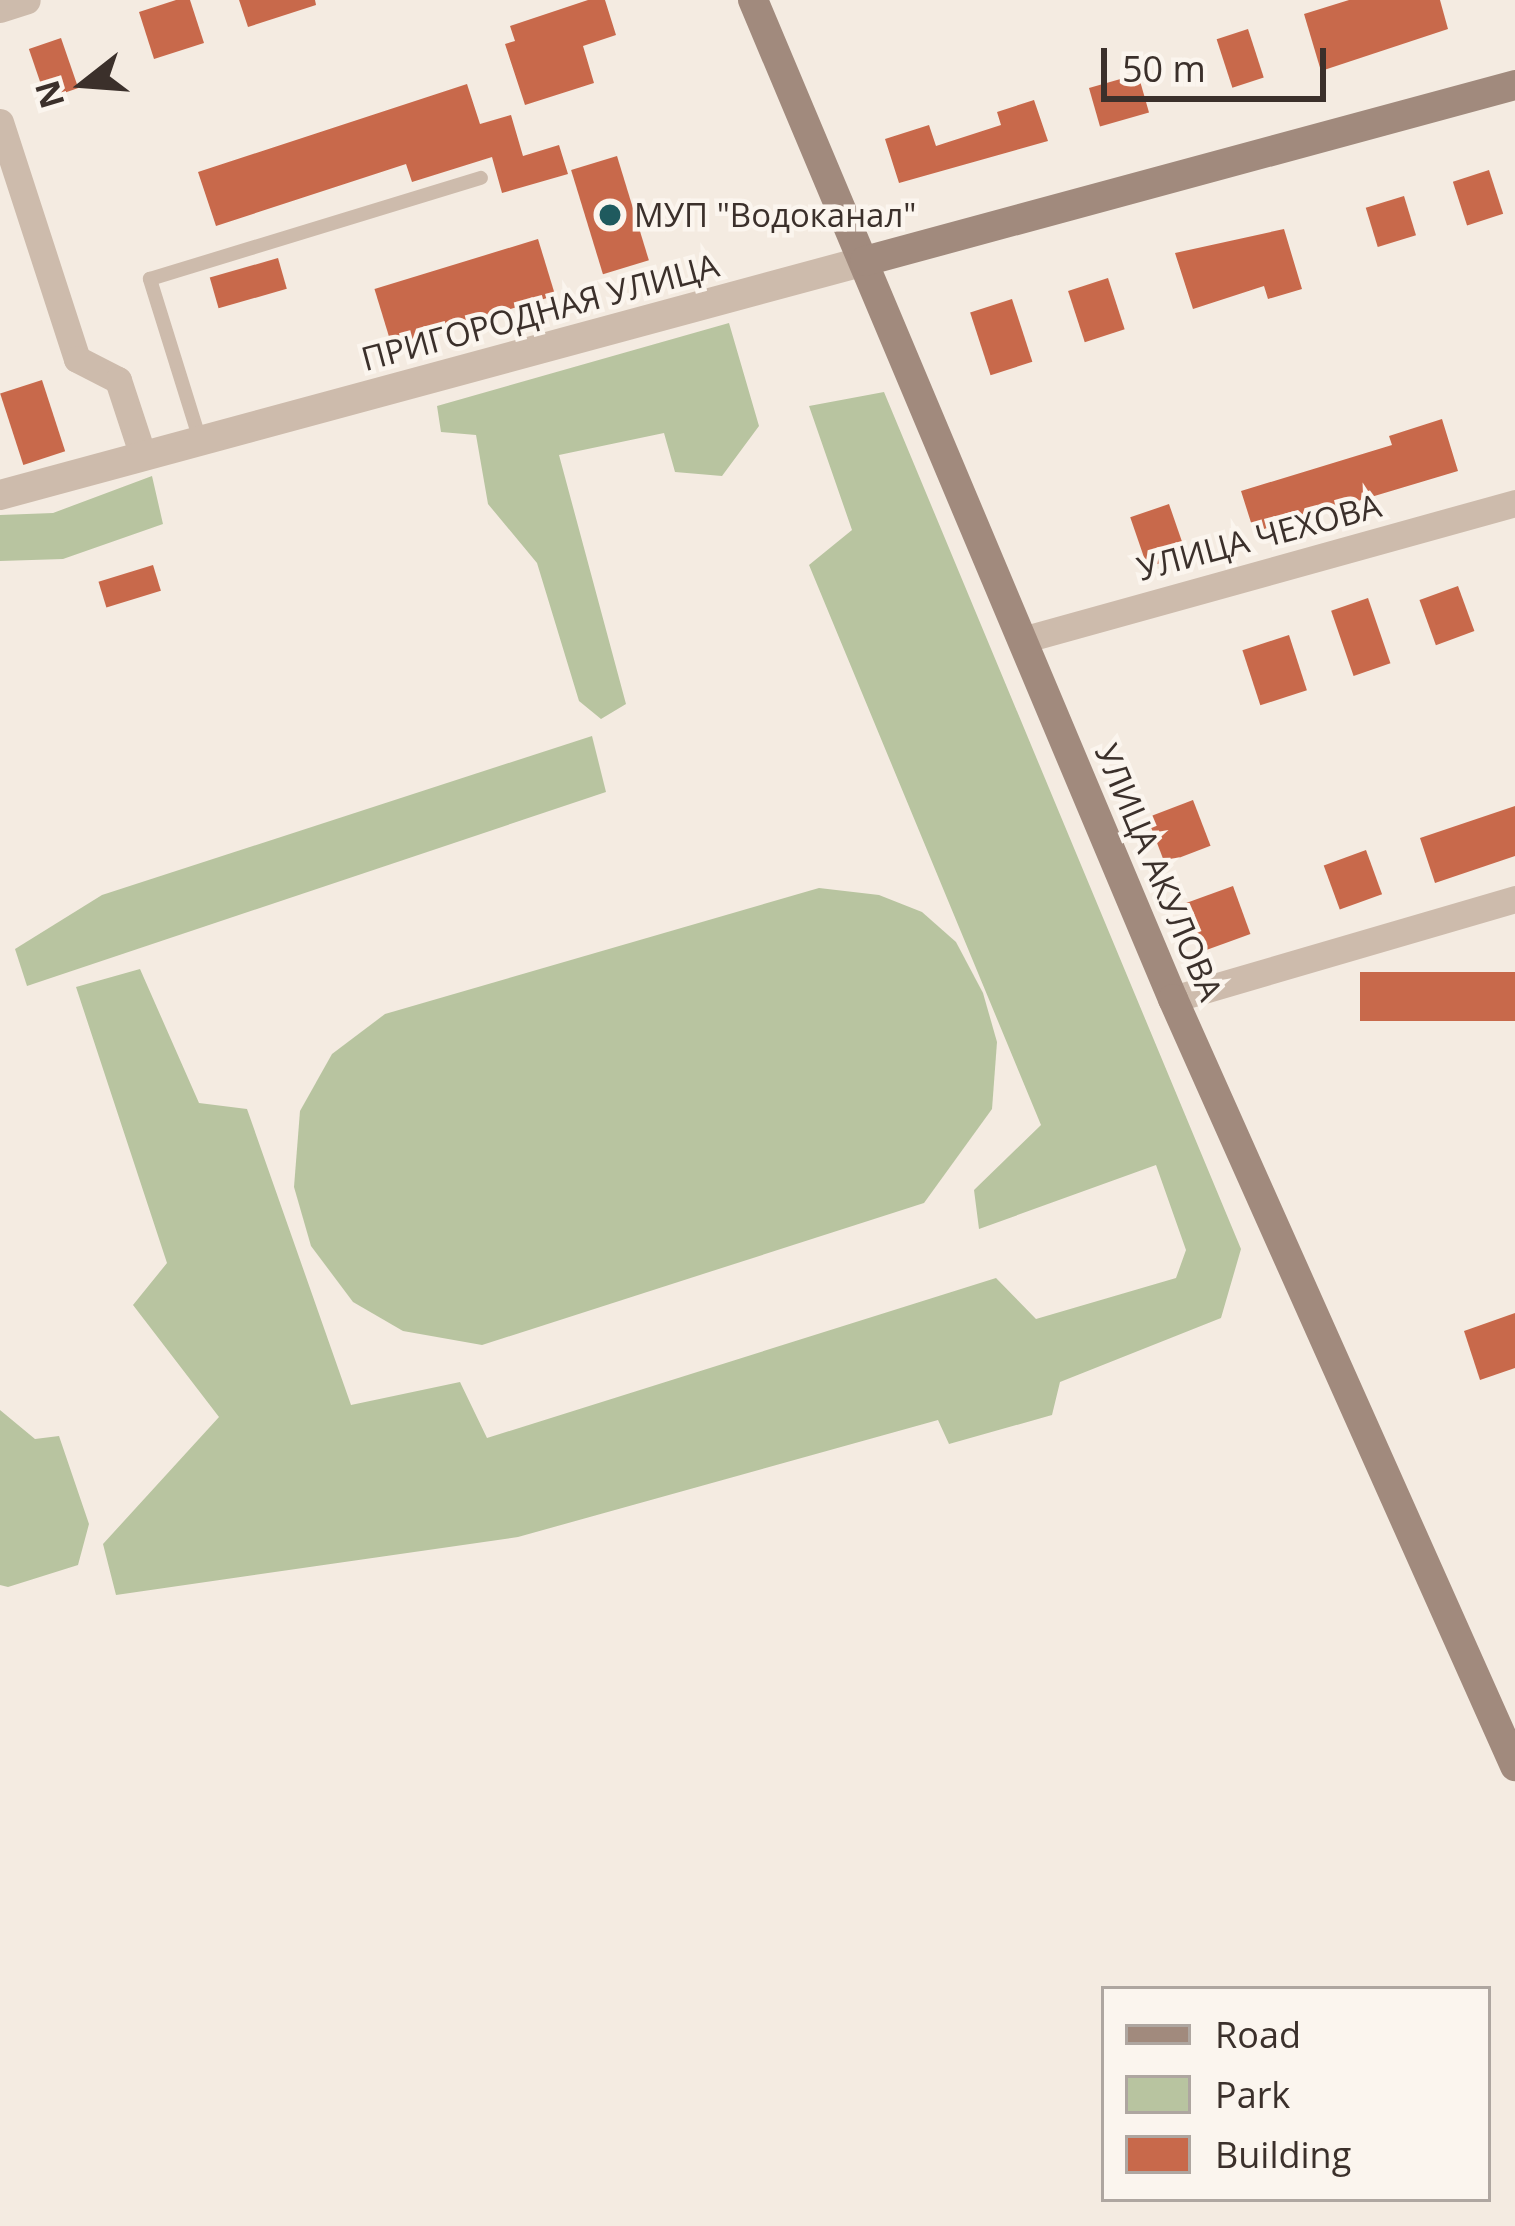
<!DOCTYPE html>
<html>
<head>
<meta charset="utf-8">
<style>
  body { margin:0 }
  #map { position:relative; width:1515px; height:2226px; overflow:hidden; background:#f4ebe1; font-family:"Open Sans",sans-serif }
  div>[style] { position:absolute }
  .green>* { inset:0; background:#b8c4a0 }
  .building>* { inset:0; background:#c8694b; transform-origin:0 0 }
  .service>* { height:14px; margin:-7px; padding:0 7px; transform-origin:7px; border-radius:7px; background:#cdbbac }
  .minor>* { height:27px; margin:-13.5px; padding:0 13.5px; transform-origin:13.5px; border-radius:13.5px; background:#cdbbac }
  .tertiary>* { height:30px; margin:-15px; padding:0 15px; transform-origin:15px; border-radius:15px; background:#cdbbac }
  .secondary>* { height:30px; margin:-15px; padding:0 15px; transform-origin:15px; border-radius:15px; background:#a18a7d }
  .dots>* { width:33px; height:33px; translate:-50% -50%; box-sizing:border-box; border:6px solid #fbf5ee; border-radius:50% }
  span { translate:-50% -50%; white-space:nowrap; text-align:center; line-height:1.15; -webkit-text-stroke:9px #fbf5ee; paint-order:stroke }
  .poi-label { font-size:33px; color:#3b302b }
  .left { translate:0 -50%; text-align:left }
  .street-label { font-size:33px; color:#3b302b }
  .legend { position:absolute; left:1101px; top:1986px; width:390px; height:216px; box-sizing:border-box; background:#fbf5ee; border:3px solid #aea6a0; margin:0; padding:15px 21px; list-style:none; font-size:36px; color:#3b302b }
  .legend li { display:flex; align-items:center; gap:24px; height:60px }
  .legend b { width:60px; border:3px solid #aea6a0 }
  .north { position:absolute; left:24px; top:24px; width:120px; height:120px; -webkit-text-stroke:9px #fbf5ee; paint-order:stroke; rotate:253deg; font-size:33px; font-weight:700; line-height:48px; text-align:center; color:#3b302b }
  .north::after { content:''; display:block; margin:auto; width:42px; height:54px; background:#3b302b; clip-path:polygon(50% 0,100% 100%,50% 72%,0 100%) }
  .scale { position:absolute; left:1101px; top:48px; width:225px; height:54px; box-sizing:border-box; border:6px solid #3b302b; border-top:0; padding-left:15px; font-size:36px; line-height:42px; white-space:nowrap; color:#3b302b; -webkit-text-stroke:9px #fbf5ee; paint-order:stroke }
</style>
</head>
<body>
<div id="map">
  <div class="green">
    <i style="clip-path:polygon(729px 323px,759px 426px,722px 476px,675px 472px,664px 433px,559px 455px,626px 704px,601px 719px,579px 701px,537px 563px,488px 504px,476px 435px,441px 432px,437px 406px)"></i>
    <i style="clip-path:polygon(884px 392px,1241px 1249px,1221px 1318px,1060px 1382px,1052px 1415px,949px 1444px,938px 1420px,518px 1537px,116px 1595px,103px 1544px,219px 1417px,133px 1305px,167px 1263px,76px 987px,140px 969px,199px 1103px,247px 1109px,351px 1405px,460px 1382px,487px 1438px,996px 1278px,1036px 1319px,1176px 1278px,1186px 1250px,1156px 1165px,979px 1229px,974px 1190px,1041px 1125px,809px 565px,852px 530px,809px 406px)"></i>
    <i style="clip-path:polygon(152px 476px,163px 524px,63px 559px,0 561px,0 515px,53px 513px)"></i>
    <i style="clip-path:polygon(592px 736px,606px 792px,27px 986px,15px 949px,102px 895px)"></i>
    <i style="clip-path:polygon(819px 888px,879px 895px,922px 912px,956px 942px,983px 993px,997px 1042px,992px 1109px,924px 1203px,482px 1345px,403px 1331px,353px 1302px,311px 1246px,294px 1187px,300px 1111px,332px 1054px,385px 1014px)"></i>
    <i style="clip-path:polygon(0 1410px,35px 1439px,59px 1436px,89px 1524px,78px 1565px,8px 1587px,0 1585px)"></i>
  </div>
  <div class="building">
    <i style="clip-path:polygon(176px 0,190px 0,204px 43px,154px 59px,139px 12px)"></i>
    <i style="clip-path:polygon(239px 0,315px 0,316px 5px,248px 27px)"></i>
    <i style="clip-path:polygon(588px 0,605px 0,616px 35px,583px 46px,594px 83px,525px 105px,505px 44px,515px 41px,510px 26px)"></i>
    <i style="clip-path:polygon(1349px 0,1440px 0,1448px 29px,1321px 71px,1304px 14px)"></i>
    <i style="left:1248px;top:29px;width:51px;height:33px;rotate:72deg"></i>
    <i style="left:61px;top:38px;width:53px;height:34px;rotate:71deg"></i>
    <i style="left:1138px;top:74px;width:40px;height:51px;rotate:74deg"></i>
    <i style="clip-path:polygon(467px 84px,480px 124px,511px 115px,523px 156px,559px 145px,568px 174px,502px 193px,492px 157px,412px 182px,406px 164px,216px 226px,198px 172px)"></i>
    <i style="clip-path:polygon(1034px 100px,1048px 141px,899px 183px,885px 139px,929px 125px,936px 146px,1001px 125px,997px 112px)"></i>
    <i style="left:617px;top:156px;width:109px;height:48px;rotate:73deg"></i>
    <i style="left:1489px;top:170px;width:46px;height:38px;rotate:72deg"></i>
    <i style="left:1404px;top:196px;width:41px;height:40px;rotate:73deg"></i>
    <i style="clip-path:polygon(1284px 229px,1302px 289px,1268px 299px,1264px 286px,1193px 309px,1175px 253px)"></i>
    <i style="left:538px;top:239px;width:59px;height:171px;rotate:73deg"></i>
    <i style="left:278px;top:258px;width:32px;height:71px;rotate:74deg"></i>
    <i style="left:1108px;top:278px;width:54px;height:42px;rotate:72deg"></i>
    <i style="left:1012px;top:299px;width:66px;height:44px;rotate:72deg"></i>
    <i style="left:42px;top:380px;width:75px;height:44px;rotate:72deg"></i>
    <i style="clip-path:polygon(1442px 419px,1458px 471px,1254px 532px,1241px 491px,1392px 445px,1389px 436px)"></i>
    <i style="left:1169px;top:504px;width:53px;height:41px;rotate:71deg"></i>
    <i style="left:153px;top:565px;width:27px;height:57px;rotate:73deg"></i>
    <i style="left:1458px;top:586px;width:48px;height:41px;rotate:70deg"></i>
    <i style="left:1368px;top:598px;width:69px;height:39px;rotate:71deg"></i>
    <i style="left:1289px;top:635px;width:58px;height:49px;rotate:72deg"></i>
    <i style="left:1193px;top:800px;width:49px;height:49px;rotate:69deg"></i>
    <i style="clip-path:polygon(1515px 806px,1515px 856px,1435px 883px,1420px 838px)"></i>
    <i style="left:1366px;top:850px;width:47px;height:45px;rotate:70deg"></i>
    <i style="left:1233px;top:886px;width:51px;height:52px;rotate:70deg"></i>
    <i style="left:1515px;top:972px;width:49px;height:155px;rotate:90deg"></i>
    <i style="clip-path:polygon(1515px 1313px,1515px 1368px,1480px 1380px,1464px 1331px)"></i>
  </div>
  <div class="service">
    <i style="left:200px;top:440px;width:169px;rotate:-107.3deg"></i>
    <i style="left:150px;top:279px;width:346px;rotate:-17deg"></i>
  </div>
  <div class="minor">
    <i style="left:0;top:9px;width:28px;rotate:-18deg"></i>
    <i style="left:0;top:122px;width:249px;rotate:72deg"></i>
    <i style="left:77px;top:359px;width:46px;rotate:27.1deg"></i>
    <i style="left:118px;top:380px;width:80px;rotate:71.8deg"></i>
    <i style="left:1022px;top:640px;width:512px;rotate:-15.53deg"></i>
    <i style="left:1173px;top:999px;width:356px;rotate:-16.3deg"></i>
  </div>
  <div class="tertiary">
    <i style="left:0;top:495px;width:896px;rotate:-15.14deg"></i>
  </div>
  <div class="secondary">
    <i style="left:753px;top:0;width:1084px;rotate:67.2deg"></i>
    <i style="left:1173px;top:999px;width:840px;rotate:65.97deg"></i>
    <i style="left:865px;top:261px;width:673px;rotate:-15.15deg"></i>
  </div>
  <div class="dots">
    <i style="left:610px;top:215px;background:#1f5a5e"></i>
  </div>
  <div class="poi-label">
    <span class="left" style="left:634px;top:215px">МУП "Водоканал"</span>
  </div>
  <div class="street-label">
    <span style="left:540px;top:312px;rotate:-15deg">ПРИГОРОДНАЯ УЛИЦА</span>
    <span style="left:1259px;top:537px;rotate:-15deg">УЛИЦА ЧЕХОВА</span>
    <span style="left:1159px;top:872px;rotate:67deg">УЛИЦА АКУЛОВА</span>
  </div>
  <ul class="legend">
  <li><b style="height:15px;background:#a18a7d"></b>Road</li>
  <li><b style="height:33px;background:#b8c4a0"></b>Park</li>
  <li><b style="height:33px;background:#c8694b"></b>Building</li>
  </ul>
  <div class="north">N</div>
  <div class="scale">50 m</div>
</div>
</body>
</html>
